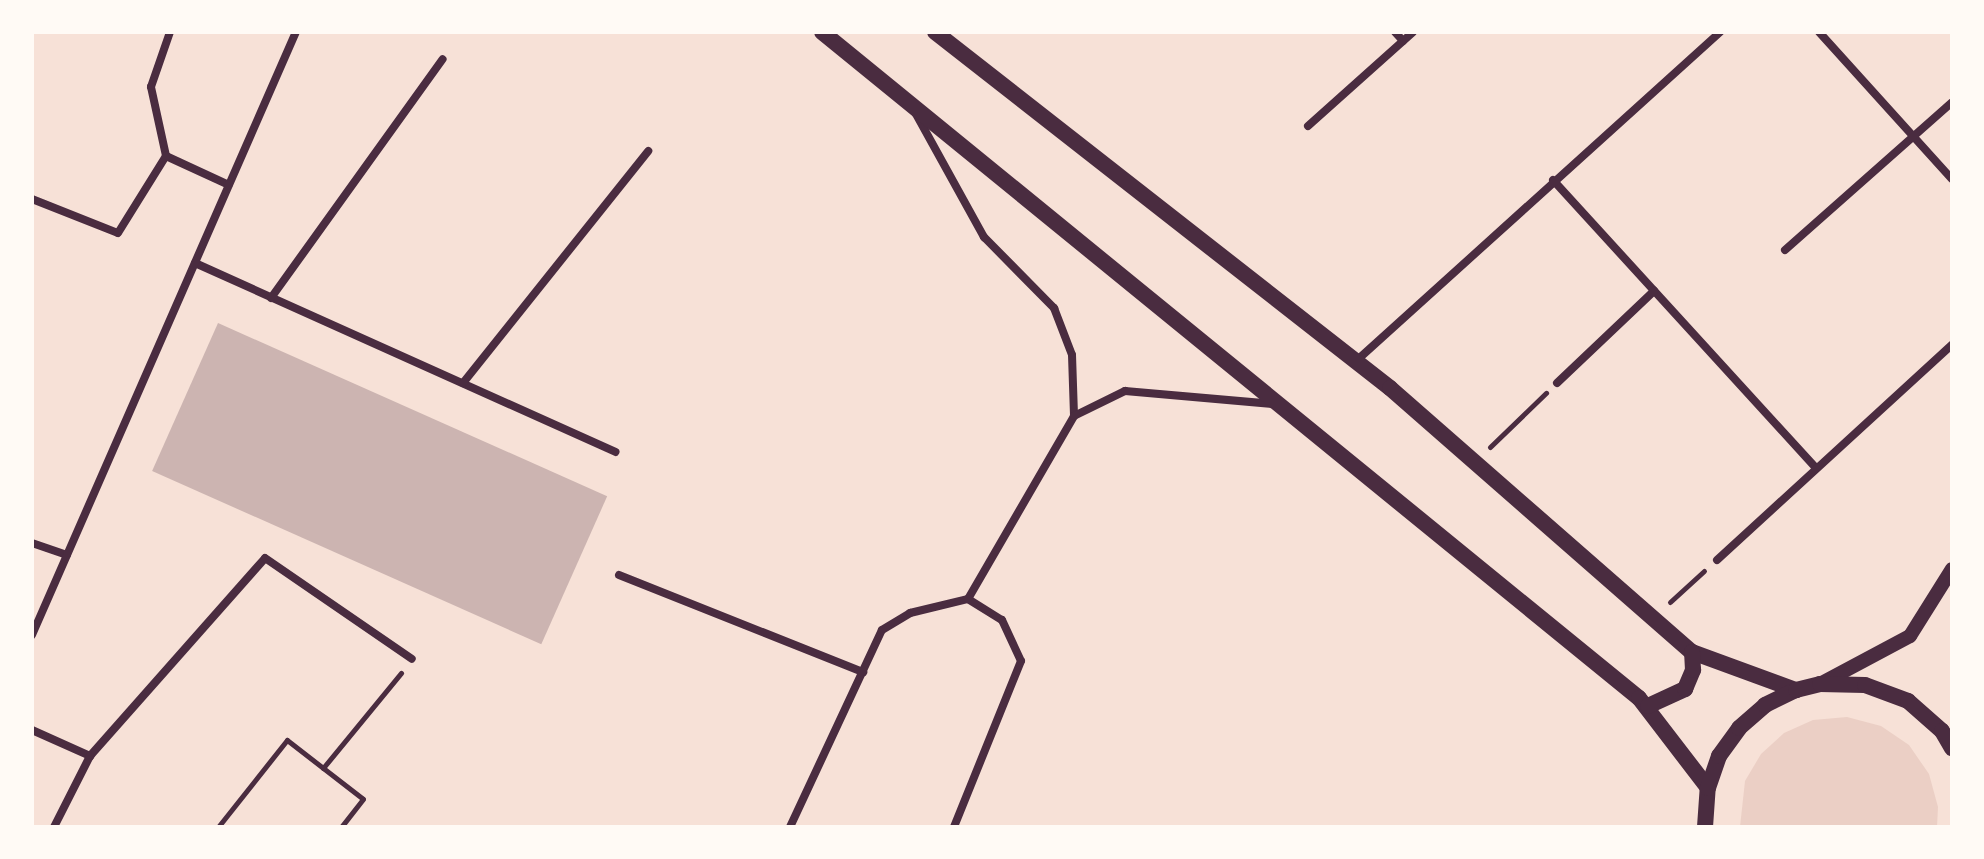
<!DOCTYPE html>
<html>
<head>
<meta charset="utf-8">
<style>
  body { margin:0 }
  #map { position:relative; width:1984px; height:859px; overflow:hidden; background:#f7e1d7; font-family:"Space Grotesk",sans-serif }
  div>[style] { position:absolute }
  .green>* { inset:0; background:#ebcfc5 }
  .building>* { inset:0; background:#ccb4b1; transform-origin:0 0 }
  .path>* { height:5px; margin:-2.5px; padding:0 2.5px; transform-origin:2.5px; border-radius:2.5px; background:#4a2c40 }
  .minor>* { height:8px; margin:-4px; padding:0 4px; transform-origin:4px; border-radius:4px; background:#4a2c40 }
  .tertiary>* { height:14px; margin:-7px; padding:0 7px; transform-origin:7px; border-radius:7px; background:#4a2c40 }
  .secondary>* { height:16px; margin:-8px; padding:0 8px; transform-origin:8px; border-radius:8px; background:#4a2c40 }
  span { translate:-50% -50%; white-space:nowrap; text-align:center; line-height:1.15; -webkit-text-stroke:8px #fffaf5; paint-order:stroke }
  .frame { position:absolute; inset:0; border:34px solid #fffaf5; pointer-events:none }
</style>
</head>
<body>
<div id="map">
  <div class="green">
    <i style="clip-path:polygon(1847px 717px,1881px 726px,1909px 745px,1929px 774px,1938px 807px,1937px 827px,1740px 827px,1745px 781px,1761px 754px,1784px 733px,1813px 720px)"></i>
  </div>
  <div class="building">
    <i style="left:218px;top:323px;width:426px;height:162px;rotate:24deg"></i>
  </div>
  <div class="path">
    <i style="left:1490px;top:447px;width:78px;rotate:-44deg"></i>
    <i style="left:1670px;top:602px;width:46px;rotate:-42.4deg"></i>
    <i style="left:323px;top:768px;width:123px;rotate:-50.6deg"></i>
    <i style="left:218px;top:827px;width:111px;rotate:-51.6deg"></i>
    <i style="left:287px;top:740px;width:96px;rotate:37.8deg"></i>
    <i style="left:363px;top:799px;width:36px;rotate:128deg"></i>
  </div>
  <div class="minor">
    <i style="left:170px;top:32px;width:58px;rotate:109.1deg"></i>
    <i style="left:151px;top:87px;width:71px;rotate:77.7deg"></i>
    <i style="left:166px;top:156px;width:69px;rotate:24.7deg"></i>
    <i style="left:1395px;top:32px;width:12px;rotate:48deg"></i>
    <i style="left:1819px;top:32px;width:198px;rotate:47.9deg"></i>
    <i style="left:916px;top:114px;width:141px;rotate:61.1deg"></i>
    <i style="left:984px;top:237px;width:100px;rotate:45.4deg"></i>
    <i style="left:1054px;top:308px;width:50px;rotate:69deg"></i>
    <i style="left:1072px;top:355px;width:61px;rotate:88.1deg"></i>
    <i style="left:1308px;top:126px;width:141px;rotate:-41.8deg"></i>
    <i style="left:1553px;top:180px;width:389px;rotate:47.6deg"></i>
    <i style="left:32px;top:199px;width:92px;rotate:21.6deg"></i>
    <i style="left:118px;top:233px;width:91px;rotate:-58.1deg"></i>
    <i style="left:1785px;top:250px;width:223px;rotate:-41.5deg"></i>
    <i style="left:195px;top:263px;width:461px;rotate:24.2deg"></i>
    <i style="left:271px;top:298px;width:294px;rotate:-54.3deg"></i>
    <i style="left:1355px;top:362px;width:492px;rotate:-42.1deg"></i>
    <i style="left:463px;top:383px;width:297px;rotate:-51.4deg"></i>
    <i style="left:1557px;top:383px;width:134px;rotate:-43.5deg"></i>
    <i style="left:32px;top:543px;width:37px;rotate:19deg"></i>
    <i style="left:1717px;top:560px;width:319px;rotate:-42.5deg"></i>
    <i style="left:619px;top:575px;width:263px;rotate:21.7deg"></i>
    <i style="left:968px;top:599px;width:211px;rotate:-59.9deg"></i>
    <i style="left:1074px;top:416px;width:57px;rotate:-26.1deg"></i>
    <i style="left:1125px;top:391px;width:149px;rotate:5deg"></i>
    <i style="left:32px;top:635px;width:658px;rotate:-66.36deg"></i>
    <i style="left:32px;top:730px;width:64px;rotate:24.1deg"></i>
    <i style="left:90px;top:756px;width:264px;rotate:-48.5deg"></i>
    <i style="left:265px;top:558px;width:178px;rotate:34.5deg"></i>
    <i style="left:54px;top:827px;width:80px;rotate:-63.1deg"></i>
    <i style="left:790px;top:827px;width:217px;rotate:-65deg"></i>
    <i style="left:882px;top:630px;width:33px;rotate:-31deg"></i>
    <i style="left:910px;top:613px;width:60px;rotate:-13.6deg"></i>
    <i style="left:968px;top:599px;width:40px;rotate:32deg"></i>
    <i style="left:1002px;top:620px;width:45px;rotate:65.1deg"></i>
    <i style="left:1021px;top:661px;width:179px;rotate:112deg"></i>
  </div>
  <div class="tertiary">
    <i style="left:1820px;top:684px;width:102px;rotate:-28.1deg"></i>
    <i style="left:1910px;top:636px;width:79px;rotate:-57.9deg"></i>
  </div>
  <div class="secondary">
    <i style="left:822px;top:32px;width:1054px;rotate:39.19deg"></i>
    <i style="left:1639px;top:698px;width:113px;rotate:52.5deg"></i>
    <i style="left:935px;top:32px;width:578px;rotate:38.04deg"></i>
    <i style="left:1390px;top:388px;width:401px;rotate:41.2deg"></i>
    <i style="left:1692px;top:652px;width:111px;rotate:20.1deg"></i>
    <i style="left:1648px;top:706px;width:41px;rotate:-24.7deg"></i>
    <i style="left:1685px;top:689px;width:21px;rotate:-67deg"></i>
    <i style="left:1693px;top:670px;width:18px;rotate:-93deg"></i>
    <i style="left:1705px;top:827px;width:39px;rotate:-86deg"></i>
    <i style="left:1708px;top:788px;width:34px;rotate:-71deg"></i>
    <i style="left:1719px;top:756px;width:34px;rotate:-54deg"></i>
    <i style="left:1739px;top:728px;width:35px;rotate:-41deg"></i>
    <i style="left:1765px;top:705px;width:34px;rotate:-26deg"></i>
    <i style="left:1796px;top:690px;width:25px;rotate:-14deg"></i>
    <i style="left:1820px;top:684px;width:45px;rotate:1.3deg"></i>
    <i style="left:1865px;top:685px;width:46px;rotate:20.4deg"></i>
    <i style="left:1908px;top:701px;width:45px;rotate:41.4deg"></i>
    <i style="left:1942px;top:731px;width:20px;rotate:60deg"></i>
  </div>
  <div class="frame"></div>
</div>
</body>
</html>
